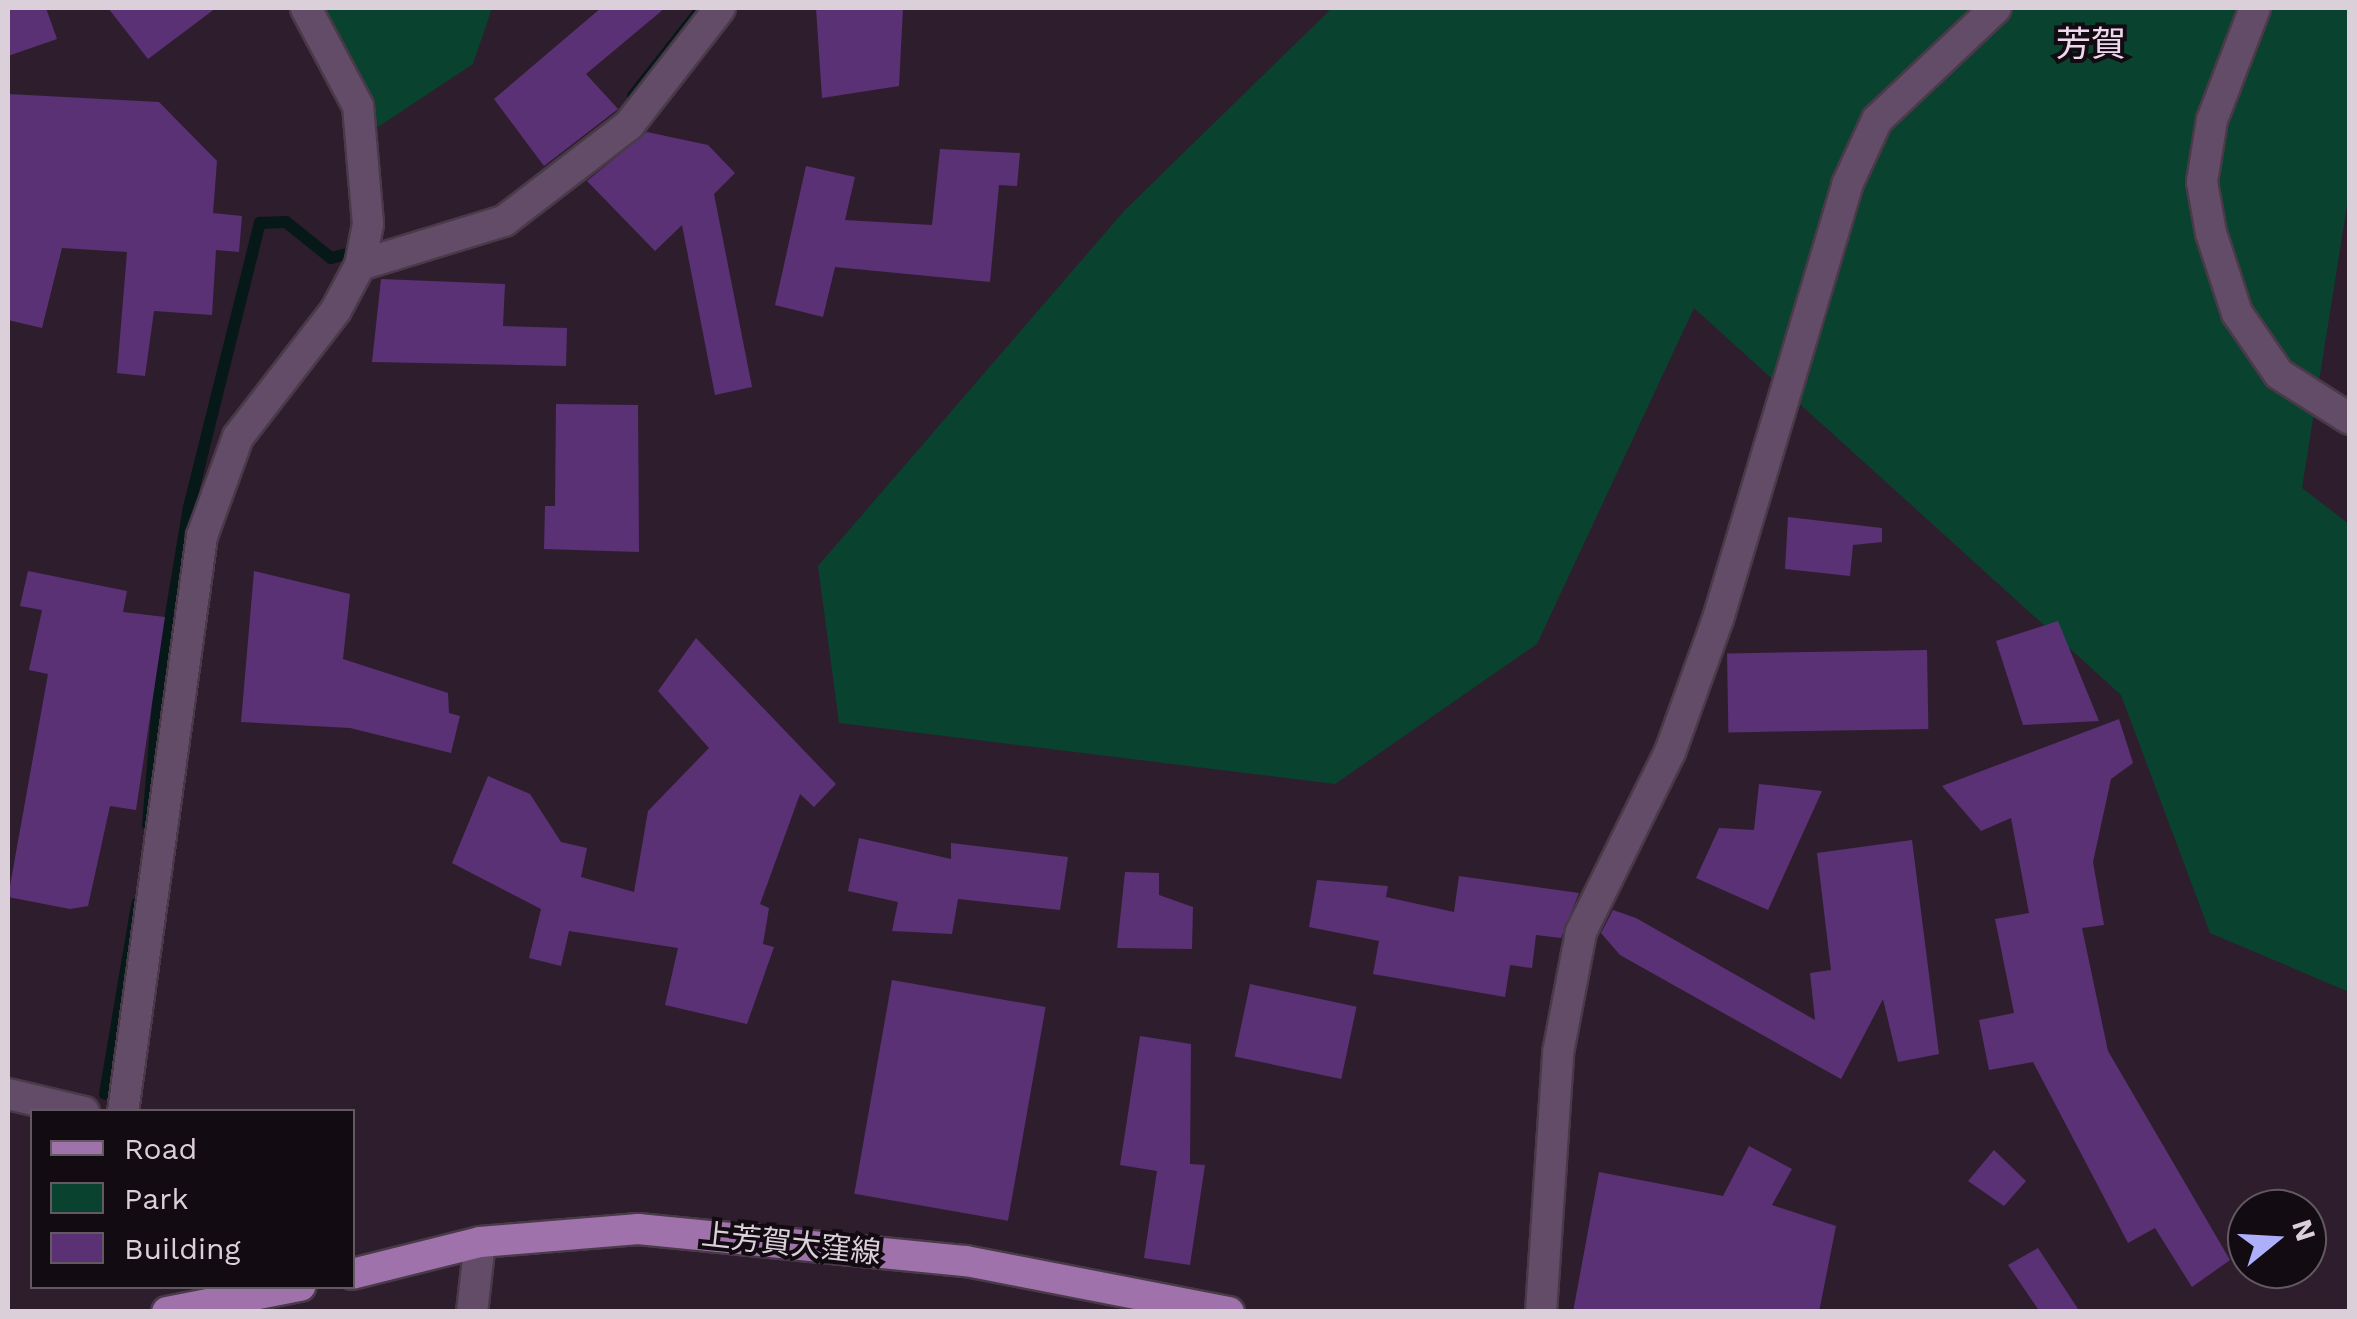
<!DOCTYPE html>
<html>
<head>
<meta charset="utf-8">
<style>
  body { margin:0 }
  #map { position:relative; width:2357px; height:1319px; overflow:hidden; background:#2e1e2d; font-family:"Work Sans","Noto Sans JP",sans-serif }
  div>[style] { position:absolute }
  .green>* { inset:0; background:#09422e }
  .stream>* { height:12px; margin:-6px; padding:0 6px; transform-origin:6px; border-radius:6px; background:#071819 }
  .building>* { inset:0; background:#5a3175; transform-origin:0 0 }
  .roads { filter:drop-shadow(2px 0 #4a3a49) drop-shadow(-2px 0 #4a3a49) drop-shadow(0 2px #4a3a49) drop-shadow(0 -2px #4a3a49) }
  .minor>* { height:30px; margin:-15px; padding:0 15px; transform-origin:15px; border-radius:15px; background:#624c68 }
  .major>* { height:30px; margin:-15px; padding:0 15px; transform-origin:15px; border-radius:15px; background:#a072ac }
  span { translate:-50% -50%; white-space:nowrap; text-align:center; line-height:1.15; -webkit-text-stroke:8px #120b11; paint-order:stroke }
  .street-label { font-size:30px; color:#dbcfda }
  .quarter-label { font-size:35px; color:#efd8ed }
  .frame { position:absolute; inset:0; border:10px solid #dbcfda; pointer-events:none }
  .legend { position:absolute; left:30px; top:1109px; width:325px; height:180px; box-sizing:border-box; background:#120b11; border:2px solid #625961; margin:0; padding:12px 18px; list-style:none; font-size:30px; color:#dbcfda }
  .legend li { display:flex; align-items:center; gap:20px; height:50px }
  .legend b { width:50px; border:2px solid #625961 }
  .north { position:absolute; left:2227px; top:1189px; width:100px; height:100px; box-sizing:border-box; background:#120b11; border:2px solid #625961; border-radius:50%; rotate:72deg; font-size:28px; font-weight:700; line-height:40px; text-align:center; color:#dbcfda }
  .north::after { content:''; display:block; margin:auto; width:35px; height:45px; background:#adaffb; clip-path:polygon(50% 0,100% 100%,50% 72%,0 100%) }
</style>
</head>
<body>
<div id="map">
  <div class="green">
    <i style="clip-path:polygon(326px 8px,492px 8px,473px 64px,378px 127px)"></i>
    <i style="clip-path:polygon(1332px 8px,2349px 8px,2349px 193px,2302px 488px,2349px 524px,2349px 992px,2210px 933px,2121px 695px,1694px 308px,1537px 644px,1335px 784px,839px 723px,818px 566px,1124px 211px)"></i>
  </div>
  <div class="stream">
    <i style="left:633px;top:96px;width:112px;rotate:-51.9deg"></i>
    <i style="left:148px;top:825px;width:145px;rotate:-85.3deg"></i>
    <i style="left:160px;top:680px;width:175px;rotate:-80.5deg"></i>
    <i style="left:189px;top:507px;width:293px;rotate:-76deg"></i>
    <i style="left:260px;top:223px;width:26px;rotate:-2deg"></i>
    <i style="left:286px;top:222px;width:58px;rotate:38.7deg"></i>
    <i style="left:331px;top:258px;width:32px;rotate:-14deg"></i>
    <i style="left:105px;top:1094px;width:193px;rotate:-80.4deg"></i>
  </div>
  <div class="building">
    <i style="clip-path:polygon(8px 8px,46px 8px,57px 39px,8px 56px)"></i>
    <i style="clip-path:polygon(108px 8px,216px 8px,148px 59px)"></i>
    <i style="clip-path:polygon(601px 8px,665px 8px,586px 74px,618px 109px,544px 166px,494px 99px)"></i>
    <i style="clip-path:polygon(816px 8px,903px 8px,899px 86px,822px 98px)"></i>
    <i style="clip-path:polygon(8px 94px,159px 102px,217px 161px,213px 213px,242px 216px,239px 252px,216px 250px,212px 315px,154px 311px,145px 376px,117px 373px,127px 252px,62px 248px,42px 328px,8px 320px)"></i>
    <i style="clip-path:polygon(647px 132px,708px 145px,735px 173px,714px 194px,752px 387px,715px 395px,682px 225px,655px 251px,587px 181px)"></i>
    <i style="clip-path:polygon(940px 149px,1020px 153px,1017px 186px,999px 185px,990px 282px,835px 267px,823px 317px,775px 305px,806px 166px,855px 177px,845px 220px,932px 225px)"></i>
    <i style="clip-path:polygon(381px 279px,505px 284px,503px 326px,567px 328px,566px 366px,372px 362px)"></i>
    <i style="clip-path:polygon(556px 404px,638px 405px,639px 552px,544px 549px,545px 506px,555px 506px)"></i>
    <i style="clip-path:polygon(1788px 517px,1882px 528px,1882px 542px,1853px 545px,1850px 576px,1785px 569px)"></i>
    <i style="clip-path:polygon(28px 571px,127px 591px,123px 612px,165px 617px,136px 810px,110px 806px,88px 906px,70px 909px,8px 897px,48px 674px,29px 670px,42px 610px,20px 606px)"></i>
    <i style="clip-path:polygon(254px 571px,350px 594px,343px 659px,448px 693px,449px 713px,460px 716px,451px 753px,350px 728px,241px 722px)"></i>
    <i style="clip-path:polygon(2058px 621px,2099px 721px,2023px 725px,1996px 641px)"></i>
    <i style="clip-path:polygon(696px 638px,836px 784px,814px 807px,800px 794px,760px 904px,769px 908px,763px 944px,774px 947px,747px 1024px,665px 1005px,678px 948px,569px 931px,561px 966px,529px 958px,541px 909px,452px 863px,488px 776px,530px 794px,561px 842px,587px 848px,581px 877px,634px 892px,648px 811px,709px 748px,658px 691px)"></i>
    <i style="left:1927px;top:650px;width:79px;height:200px;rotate:89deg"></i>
    <i style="clip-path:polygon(2119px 719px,2133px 763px,2111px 779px,2093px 862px,2104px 925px,2082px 928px,2108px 1051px,2230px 1260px,2192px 1287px,2155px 1228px,2128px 1243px,2033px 1062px,1989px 1070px,1979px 1020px,2014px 1013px,1995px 919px,2029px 913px,2011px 818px,1981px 831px,1942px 786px)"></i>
    <i style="clip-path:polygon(1759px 784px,1822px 791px,1768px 910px,1696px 878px,1719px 828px,1754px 830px)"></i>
    <i style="clip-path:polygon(859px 838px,951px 859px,951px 843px,1068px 857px,1060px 910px,958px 899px,952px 934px,892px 931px,898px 902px,848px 891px)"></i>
    <i style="clip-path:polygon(1912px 840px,1939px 1054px,1898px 1062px,1883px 999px,1841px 1079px,1620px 955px,1601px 933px,1613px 910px,1636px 918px,1815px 1020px,1810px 973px,1831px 970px,1817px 853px)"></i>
    <i style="clip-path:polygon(1125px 872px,1159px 873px,1159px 895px,1193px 907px,1192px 949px,1117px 948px)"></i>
    <i style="clip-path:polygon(1459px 876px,1579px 893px,1561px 938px,1536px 935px,1532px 968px,1510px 965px,1505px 997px,1373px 974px,1379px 941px,1309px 927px,1317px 880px,1388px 886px,1386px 897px,1454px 912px)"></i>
    <i style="left:892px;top:980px;width:156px;height:217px;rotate:10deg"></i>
    <i style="left:1250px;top:984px;width:109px;height:74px;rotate:12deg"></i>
    <i style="clip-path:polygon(1140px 1036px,1191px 1044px,1190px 1164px,1205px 1165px,1190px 1265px,1144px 1258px,1157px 1171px,1120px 1165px)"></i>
    <i style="clip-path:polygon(1749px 1146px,1792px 1169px,1772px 1205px,1836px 1226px,1819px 1312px,1573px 1312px,1599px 1172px,1723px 1196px)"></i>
    <i style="clip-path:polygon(1994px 1150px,2026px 1181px,2004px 1206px,1968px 1181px)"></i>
    <i style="clip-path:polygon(2038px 1248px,2080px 1312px,2040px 1312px,2008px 1265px)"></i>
  </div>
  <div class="roads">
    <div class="minor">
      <i style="left:2255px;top:8px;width:120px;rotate:111deg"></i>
      <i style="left:2212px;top:120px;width:63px;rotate:99.2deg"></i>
      <i style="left:2202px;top:182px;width:52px;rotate:80deg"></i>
      <i style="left:2211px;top:233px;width:84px;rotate:72deg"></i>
      <i style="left:2237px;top:313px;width:74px;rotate:55.5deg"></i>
      <i style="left:2279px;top:374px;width:84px;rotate:32.4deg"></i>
      <i style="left:360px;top:265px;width:151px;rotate:-17deg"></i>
      <i style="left:504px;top:221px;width:158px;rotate:-37.5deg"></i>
      <i style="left:629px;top:125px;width:148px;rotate:-52.1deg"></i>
      <i style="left:8px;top:1094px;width:78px;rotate:13.3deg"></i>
      <i style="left:123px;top:1112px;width:581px;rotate:-82.19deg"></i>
      <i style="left:202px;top:536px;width:105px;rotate:-70deg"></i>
      <i style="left:238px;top:437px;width:160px;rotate:-52.3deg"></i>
      <i style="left:336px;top:310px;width:51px;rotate:-61.9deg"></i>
      <i style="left:360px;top:265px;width:42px;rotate:-79deg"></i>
      <i style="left:368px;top:224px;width:118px;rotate:-94.8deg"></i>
      <i style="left:358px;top:106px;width:111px;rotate:-118deg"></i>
      <i style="left:472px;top:1312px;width:70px;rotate:-83.5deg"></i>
      <i style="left:1541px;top:1312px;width:260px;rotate:-86.2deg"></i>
      <i style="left:1558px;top:1053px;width:123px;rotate:-79.2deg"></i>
      <i style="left:1581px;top:932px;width:201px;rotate:-63.7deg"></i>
      <i style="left:1670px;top:752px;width:141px;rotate:-70.2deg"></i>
      <i style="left:1718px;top:619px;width:453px;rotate:-73.4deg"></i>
      <i style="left:1847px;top:185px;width:72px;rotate:-65.2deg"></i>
      <i style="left:1877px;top:120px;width:163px;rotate:-43.3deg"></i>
    </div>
    <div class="major">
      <i style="left:352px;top:1274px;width:132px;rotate:-14deg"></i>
      <i style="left:480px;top:1242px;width:159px;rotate:-4.7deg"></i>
      <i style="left:638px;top:1229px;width:330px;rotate:5.6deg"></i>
      <i style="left:966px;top:1261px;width:268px;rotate:11deg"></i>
      <i style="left:167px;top:1312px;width:136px;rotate:-11.1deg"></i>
    </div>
  </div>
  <div class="street-label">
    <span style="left:791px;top:1244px;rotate:6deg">上芳賀大窪線</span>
  </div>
  <div class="quarter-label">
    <span style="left:2091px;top:44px">芳賀</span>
  </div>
  <div class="frame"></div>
  <ul class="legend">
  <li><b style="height:12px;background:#a072ac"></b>Road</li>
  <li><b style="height:28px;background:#09422e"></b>Park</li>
  <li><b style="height:28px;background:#5a3175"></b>Building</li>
  </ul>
  <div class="north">N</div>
</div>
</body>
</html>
